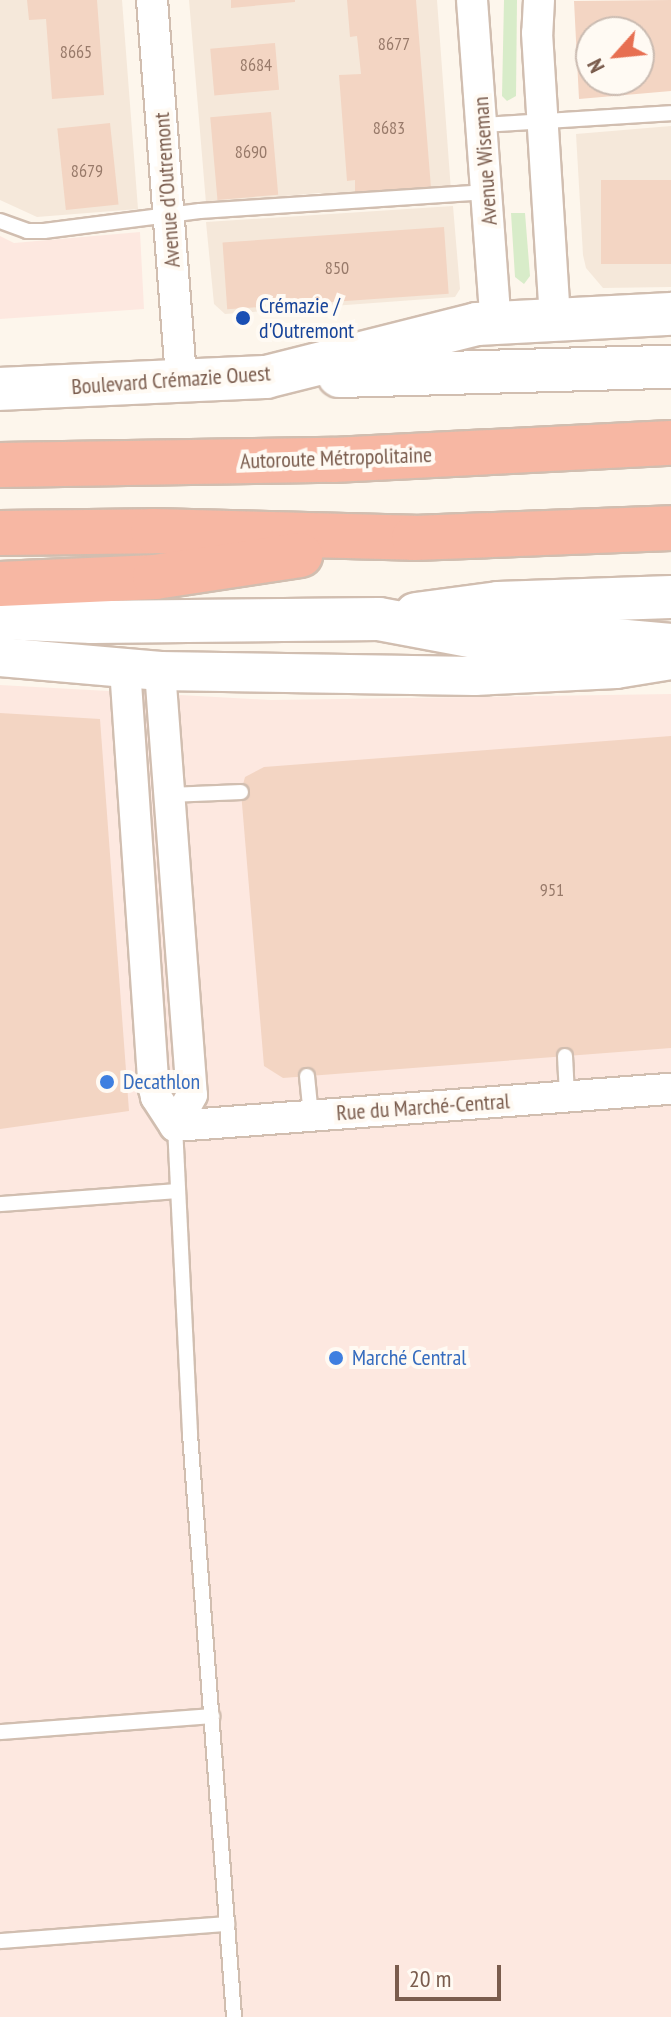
<!DOCTYPE html>
<html>
<head>
<meta charset="utf-8">
<style>
  body { margin:0 }
  #map { position:relative; width:671px; height:2017px; overflow:hidden; background:#fdf6ec; font-family:"PT Sans Narrow",sans-serif }
  div>[style] { position:absolute }
  .residential>* { inset:0; background:#f5e8da }
  .commercial>* { inset:0; background:#fde8e0 }
  .green>* { inset:0; background:#d8ecc9 }
  .building>* { inset:0; background:#f3d5c3; transform-origin:0 0 }
  .roads { filter:drop-shadow(2px 0 #d1beb0) drop-shadow(-2px 0 #d1beb0) drop-shadow(0 2px #d1beb0) drop-shadow(0 -2px #d1beb0) }
  .service>* { height:14px; margin:-7px; padding:0 7px; transform-origin:7px; border-radius:7px; background:#fff }
  .minor>* { height:30px; margin:-15px; padding:0 15px; transform-origin:15px; border-radius:15px; background:#fff }
  .tertiary>* { height:38px; margin:-19px; padding:0 19px; transform-origin:19px; border-radius:19px; background:#fff }
  .secondary>* { height:42px; margin:-21px; padding:0 21px; transform-origin:21px; border-radius:21px; background:#fff }
  .motorway>* { height:44px; margin:-22px; padding:0 22px; transform-origin:22px; border-radius:22px; background:#f7b7a3 }
  .dots>* { width:22px; height:22px; translate:-50% -50%; box-sizing:border-box; border:4px solid #fffaf3; border-radius:50% }
  span { translate:-50% -50%; white-space:nowrap; text-align:center; line-height:1.15; -webkit-text-stroke:8px #fffaf3; paint-order:stroke }
  .number-label { font-size:18px; color:#987a6a }
  .number-label span { -webkit-text-stroke-width:0 }
  .street-label { font-size:22px; color:#7a5c4d }
  .transit-label { font-size:22px; color:#164399 }
  .left { translate:0 -50%; text-align:left }
  .shop-label { font-size:22px; color:#366cbe }
  .north { position:absolute; left:575px; top:16px; width:80px; height:80px; box-sizing:border-box; background:#fffaf3; border:2px solid #cabbb1; border-radius:50%; rotate:243deg; font-size:22px; font-weight:700; line-height:32px; text-align:center; color:#7a5c4d }
  .north::after { content:''; display:block; margin:auto; width:28px; height:36px; background:#e76f51; clip-path:polygon(50% 0,100% 100%,50% 72%,0 100%) }
  .scale { position:absolute; left:395px; top:1965px; width:106px; height:36px; box-sizing:border-box; border:4px solid #7a5c4d; border-top:0; padding-left:10px; font-size:24px; line-height:28px; white-space:nowrap; color:#7a5c4d; -webkit-text-stroke:6px #fffaf3; paint-order:stroke }
</style>
</head>
<body>
<div id="map">
  <div class="residential">
    <i style="clip-path:polygon(0 0,122px 0,138px 209px,37px 217px,0 200px)"></i>
    <i style="clip-path:polygon(189px 0,437px 0,451px 191px,348px 197px,319px 193px,206px 203px)"></i>
    <i style="clip-path:polygon(671px 126px,671px 287px,603px 288px,586px 268px,583px 255px,576px 134px)"></i>
    <i style="clip-path:polygon(453px 206px,460px 289px,455px 297px,225px 314px,214px 304px,206px 222px)"></i>
  </div>
  <div class="commercial">
    <i style="clip-path:polygon(140px 232px,144px 309px,0 319px,0 236px,14px 243px)"></i>
    <i style="clip-path:polygon(0 685px,271px 700px,671px 694px,671px 2017px,0 2017px)"></i>
  </div>
  <div class="green">
    <i style="clip-path:polygon(504px 0,517px 0,516px 96px,507px 101px,502px 96px)"></i>
    <i style="clip-path:polygon(511px 213px,525px 213px,530px 276px,524px 284px,515px 277px)"></i>
  </div>
  <div class="building">
    <i style="clip-path:polygon(27px 0,97px 0,104px 95px,52px 99px,46px 19px,29px 20px)"></i>
    <i style="clip-path:polygon(231px 0,295px 0,295px 2px,231px 8px)"></i>
    <i style="clip-path:polygon(347px 0,416px 0,431px 188px,355px 193px,355px 180px,347px 181px,339px 75px,361px 74px,357px 36px,350px 37px)"></i>
    <i style="clip-path:polygon(evenodd,671px 0,671px 91px,579px 99px,574px 1px,671px 0,591px 32px,639px 32px,639px 80px,591px 80px,591px 32px)"></i>
    <i style="left:275px;top:43px;width:47px;height:65px;rotate:85deg"></i>
    <i style="left:271px;top:112px;width:83px;height:61px;rotate:85deg"></i>
    <i style="left:110px;top:123px;width:82px;height:53px;rotate:84deg"></i>
    <i style="left:671px;top:180px;width:84px;height:70px;rotate:90deg"></i>
    <i style="left:444px;top:227px;width:67px;height:222px;rotate:86deg"></i>
    <i style="clip-path:polygon(0 713px,100px 719px,129px 1111px,0 1129px)"></i>
    <i style="clip-path:polygon(671px 736px,671px 1048px,283px 1078px,264px 1066px,241px 792px,245px 777px,264px 767px)"></i>
  </div>
  <div class="roads">
    <div class="service">
      <i style="left:482px;top:125px;width:189px;rotate:-3.6deg"></i>
      <i style="left:0;top:221px;width:29px;rotate:20deg"></i>
      <i style="left:27px;top:231px;width:17px"></i>
      <i style="left:44px;top:231px;width:157px;rotate:-7.3deg"></i>
      <i style="left:200px;top:211px;width:288px;rotate:-3.8deg"></i>
      <i style="left:170px;top:795px;width:71px;rotate:-2.4deg"></i>
      <i style="left:565px;top:1056px;width:40px;rotate:87.1deg"></i>
      <i style="left:307px;top:1076px;width:40px;rotate:84.3deg"></i>
      <i style="left:175px;top:1126px;width:308px;rotate:87.2deg"></i>
      <i style="left:190px;top:1434px;width:585px;rotate:85.68deg"></i>
      <i style="left:0;top:1204px;width:178px;rotate:-4.2deg"></i>
      <i style="left:0;top:1732px;width:213px;rotate:-4.3deg"></i>
      <i style="left:0;top:1941px;width:228px;rotate:-4.3deg"></i>
    </div>
    <div class="minor">
      <i style="left:152px;top:0;width:382px;rotate:85.6deg"></i>
      <i style="left:472px;top:0;width:324px;rotate:85.8deg"></i>
      <i style="left:539px;top:0;width:33px;rotate:93deg"></i>
      <i style="left:537px;top:33px;width:288px;rotate:86.4deg"></i>
      <i style="left:125px;top:668px;width:421px;rotate:86.1deg"></i>
      <i style="left:154px;top:1088px;width:9px;rotate:77deg"></i>
      <i style="left:156px;top:1097px;width:35px;rotate:57deg"></i>
      <i style="left:160px;top:671px;width:425px;rotate:85.7deg"></i>
      <i style="left:192px;top:1095px;width:35px;rotate:119deg"></i>
      <i style="left:175px;top:1126px;width:497px;rotate:-4.3deg"></i>
    </div>
    <div class="tertiary">
      <i style="left:0;top:657px;width:161px;rotate:5deg"></i>
      <i style="left:160px;top:671px;width:315px;rotate:0.9deg"></i>
      <i style="left:475px;top:676px;width:141px;rotate:-2.8deg"></i>
      <i style="left:616px;top:669px;width:56px;rotate:-9.3deg"></i>
    </div>
    <div class="secondary">
      <i style="left:339px;top:376px;width:332px;rotate:-1.6deg"></i>
      <i style="left:0;top:389px;width:266px;rotate:-2.6deg"></i>
      <i style="left:266px;top:377px;width:218px;rotate:-14.1deg"></i>
      <i style="left:477px;top:324px;width:194px;rotate:-3deg"></i>
      <i style="left:416px;top:614px;width:83px;rotate:-7.6deg"></i>
      <i style="left:498px;top:603px;width:173px;rotate:-2deg"></i>
      <i style="left:0;top:618px;width:92px;rotate:2.5deg"></i>
      <i style="left:92px;top:622px;width:287px;rotate:-0.6deg"></i>
      <i style="left:379px;top:619px;width:120px;rotate:10.6deg"></i>
      <i style="left:497px;top:641px;width:118px;rotate:-0.5deg"></i>
      <i style="left:615px;top:640px;width:56px;rotate:5.1deg"></i>
    </div>
    <div class="motorway">
      <i style="left:0;top:465px;width:333px;rotate:-0.9deg"></i>
      <i style="left:333px;top:460px;width:338px;rotate:-2.9deg"></i>
      <i style="left:0;top:533px;width:153px;rotate:-0.7deg"></i>
      <i style="left:153px;top:531px;width:261px;rotate:1.5deg"></i>
      <i style="left:414px;top:538px;width:257px;rotate:-2.2deg"></i>
      <i style="left:0;top:584px;width:155px;rotate:-2.6deg"></i>
      <i style="left:155px;top:577px;width:147px;rotate:-8.6deg"></i>
    </div>
  </div>
  <div class="dots">
    <i style="left:243px;top:318px;background:#1a4fb4"></i>
    <i style="left:107px;top:1082px;background:#3f7fe0"></i>
    <i style="left:336px;top:1358px;background:#3f7fe0"></i>
  </div>
  <div class="number-label">
    <span style="left:394px;top:44px">8677</span>
    <span style="left:76px;top:52px">8665</span>
    <span style="left:256px;top:65px">8684</span>
    <span style="left:389px;top:128px">8683</span>
    <span style="left:251px;top:152px">8690</span>
    <span style="left:87px;top:171px">8679</span>
    <span style="left:337px;top:268px">850</span>
    <span style="left:552px;top:890px">951</span>
  </div>
  <div class="street-label">
    <span style="left:485px;top:161px;rotate:-94deg">Avenue Wiseman</span>
    <span style="left:167px;top:190px;rotate:-94deg">Avenue d'Outremont</span>
    <span style="left:171px;top:380px;rotate:-4deg">Boulevard Crémazie Ouest</span>
    <span style="left:336px;top:458px;rotate:-2deg">Autoroute Métropolitaine</span>
    <span style="left:423px;top:1107px;rotate:-4deg">Rue du Marché-Central</span>
  </div>
  <div class="transit-label">
    <span class="left" style="left:259px;top:318px">Crémazie /<br>d'Outremont</span>
  </div>
  <div class="shop-label">
    <span class="left" style="left:123px;top:1082px">Decathlon</span>
    <span class="left" style="left:352px;top:1358px">Marché Central</span>
  </div>
  <div class="north">N</div>
  <div class="scale">20 m</div>
</div>
</body>
</html>
